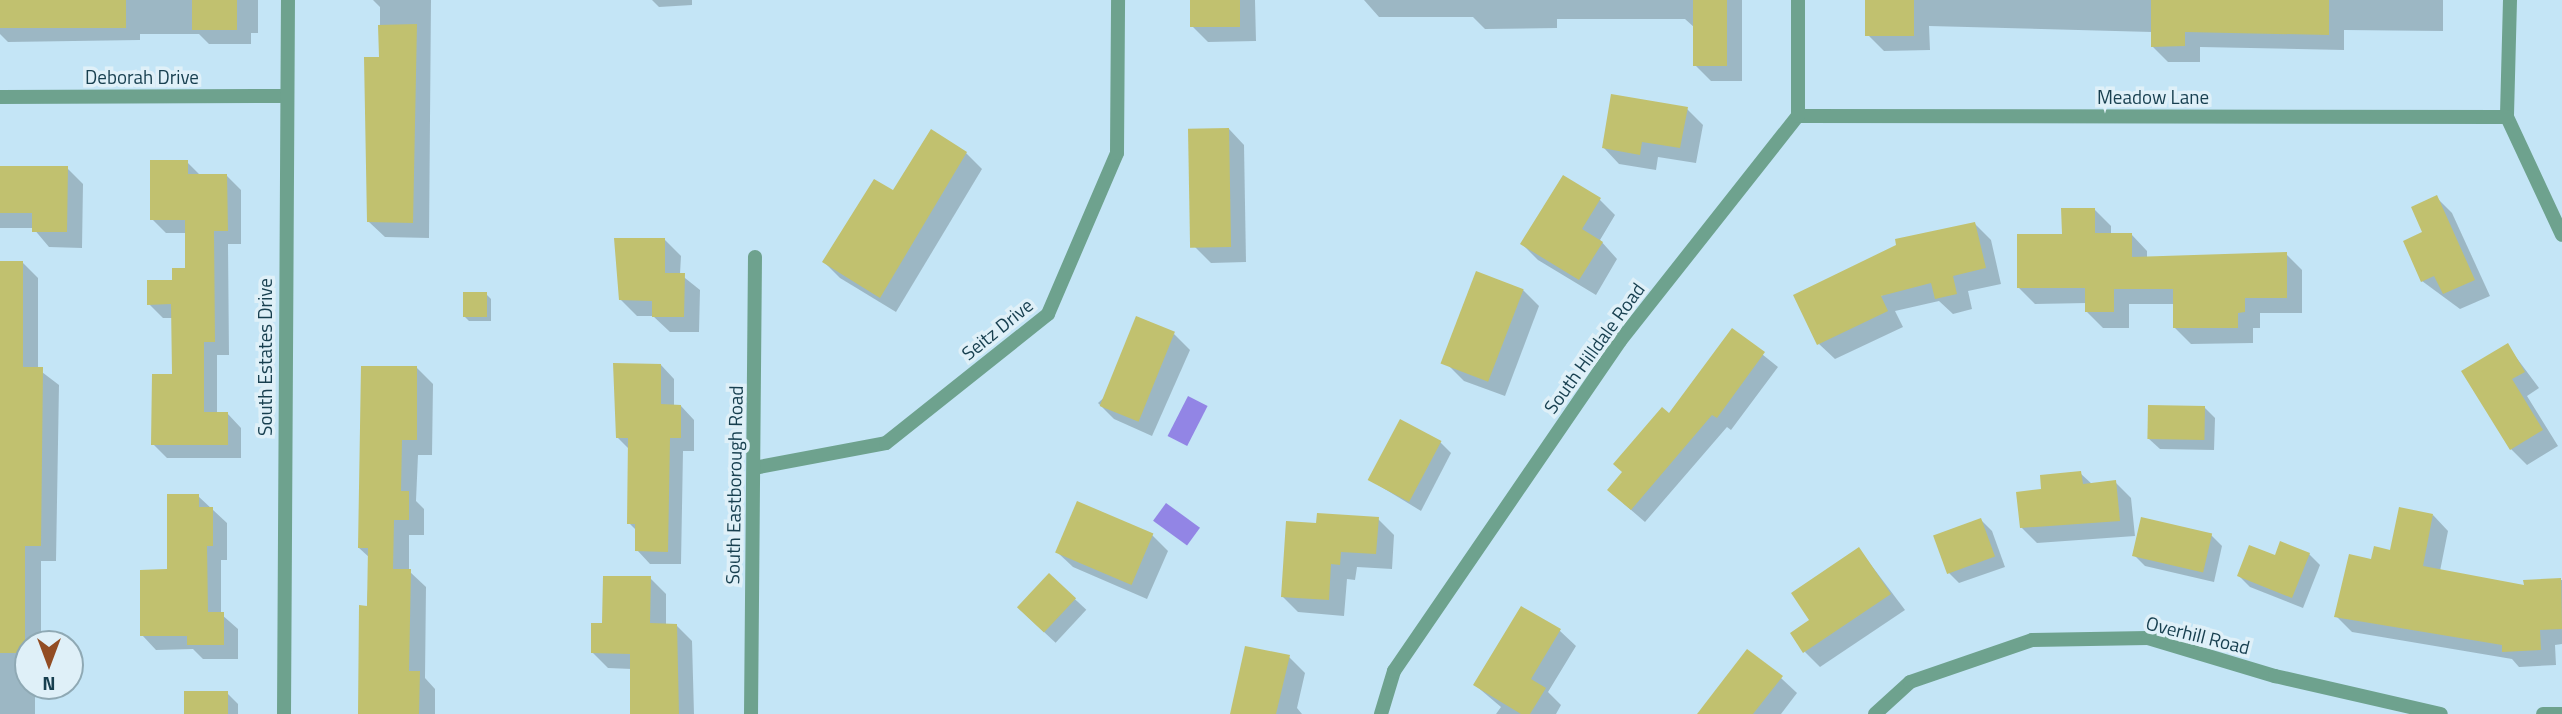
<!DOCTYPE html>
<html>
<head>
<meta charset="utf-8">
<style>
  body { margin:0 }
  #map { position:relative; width:2562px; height:714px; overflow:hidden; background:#c4e5f6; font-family:"Titillium Web",sans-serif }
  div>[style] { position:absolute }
  .water>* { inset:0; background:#9285e5; transform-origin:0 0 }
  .shadow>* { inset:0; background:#0003; transform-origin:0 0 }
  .building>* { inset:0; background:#c1c16f; transform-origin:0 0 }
  .street>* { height:14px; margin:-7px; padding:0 7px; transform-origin:7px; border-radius:7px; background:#6ea28e }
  span { translate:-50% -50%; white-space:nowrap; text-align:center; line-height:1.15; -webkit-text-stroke:7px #dff0f8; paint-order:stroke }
  .street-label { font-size:19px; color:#173f4f }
  .north { position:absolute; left:14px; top:630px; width:70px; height:70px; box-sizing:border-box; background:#dff0f8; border:2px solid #8fa9b4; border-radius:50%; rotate:180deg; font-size:19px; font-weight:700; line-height:28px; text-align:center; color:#173f4f }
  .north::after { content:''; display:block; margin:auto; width:24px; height:32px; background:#924d24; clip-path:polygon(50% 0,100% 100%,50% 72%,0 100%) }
</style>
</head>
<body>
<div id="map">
  <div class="water">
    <i style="left:1188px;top:396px;width:22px;height:45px;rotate:27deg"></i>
    <i style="left:1166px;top:503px;width:42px;height:22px;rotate:36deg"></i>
  </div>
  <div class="shadow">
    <i style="clip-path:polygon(0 0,258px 0,258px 33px,251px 33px,251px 44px,209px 44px,199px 34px,140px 34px,140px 40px,8px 42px,0 34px)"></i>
    <i style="clip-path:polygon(373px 0,431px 0,429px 238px,385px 237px,369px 222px,380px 59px,380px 7px)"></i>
    <i style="clip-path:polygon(652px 0,692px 0,692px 5px,659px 7px)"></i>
    <i style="clip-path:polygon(1191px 0,1264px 0,1255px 0,1256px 41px,1208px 42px,1192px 26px)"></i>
    <i style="clip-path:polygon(1364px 0,1742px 0,1742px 81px,1711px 81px,1695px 65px,1695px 28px,1685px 19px,1557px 19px,1557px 28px,1485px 29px,1473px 17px,1379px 17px)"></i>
    <i style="clip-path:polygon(1867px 0,2443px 0,2443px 31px,2344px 30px,2344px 50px,2200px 47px,2200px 62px,2168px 62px,2152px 46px,2152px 32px,1929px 26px,1930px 50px,1884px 51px,1868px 35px)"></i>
    <i style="clip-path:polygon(1687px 109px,1703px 125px,1696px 163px,1658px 157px,1656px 170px,1619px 164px,1604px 148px)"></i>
    <i style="clip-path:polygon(1229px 129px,1244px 145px,1246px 262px,1211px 263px,1195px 247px)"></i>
    <i style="clip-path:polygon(966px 153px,982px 169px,896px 312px,840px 278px,824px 262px,893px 193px)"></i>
    <i style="clip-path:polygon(187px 162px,201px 176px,227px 176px,241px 190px,241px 244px,228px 244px,229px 355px,217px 355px,217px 413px,227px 413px,241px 428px,241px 458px,167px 458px,153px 444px,173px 376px,173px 318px,163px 318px,149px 304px,186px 270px,186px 233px,166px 233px,152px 219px)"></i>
    <i style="clip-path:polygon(0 168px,67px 168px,83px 184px,82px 248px,49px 247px,33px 228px,0 228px)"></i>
    <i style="clip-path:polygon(2436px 197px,2452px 213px,2490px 296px,2460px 309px,2422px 281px,2425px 233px)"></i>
    <i style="clip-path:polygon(1599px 199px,1615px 215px,1600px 240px,1617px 259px,1596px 295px,1538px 260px,1522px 244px)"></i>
    <i style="clip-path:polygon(2095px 210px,2111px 226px,2111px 235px,2132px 235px,2147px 251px,2147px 258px,2286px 254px,2302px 270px,2302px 313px,2260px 313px,2260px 328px,2253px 328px,2253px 343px,2191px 344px,2175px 328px,2175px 304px,2129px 304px,2129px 328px,2103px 328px,2087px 312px,2087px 303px,2035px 304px,2019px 288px,2064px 236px)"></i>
    <i style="clip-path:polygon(1975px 224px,1991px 240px,2001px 284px,1968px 291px,1972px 309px,1953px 314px,1939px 301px,1895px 311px,1903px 327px,1835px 359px,1819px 344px)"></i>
    <i style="clip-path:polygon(665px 240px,681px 256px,680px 274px,700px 290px,699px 332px,670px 332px,653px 316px,637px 316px,621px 300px)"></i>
    <i style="clip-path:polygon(0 262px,22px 262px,38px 278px,38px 369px,59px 385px,56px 561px,41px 561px,41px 644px,28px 644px,28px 686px,35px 686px,35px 714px,0 714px)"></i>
    <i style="clip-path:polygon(1523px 290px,1539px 306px,1505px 396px,1464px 381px,1448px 365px)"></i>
    <i style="clip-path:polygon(486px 294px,491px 299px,491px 321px,469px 321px,464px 316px)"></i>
    <i style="clip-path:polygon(1732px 330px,1778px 367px,1731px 430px,1727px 427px,1645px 522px,1623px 503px,1670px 415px)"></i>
    <i style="clip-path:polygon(1174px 334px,1190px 350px,1152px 436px,1114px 419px,1098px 403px)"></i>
    <i style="clip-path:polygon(2507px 345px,2539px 388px,2527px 396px,2558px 446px,2527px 465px,2511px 449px,2464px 371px)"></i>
    <i style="clip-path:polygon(661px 365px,674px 379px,674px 406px,681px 406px,694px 420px,694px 451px,683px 451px,681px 564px,650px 564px,637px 550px,637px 531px,629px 523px,630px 450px,617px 437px)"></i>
    <i style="clip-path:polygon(417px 368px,433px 384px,432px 455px,418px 455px,416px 501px,424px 509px,424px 535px,409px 535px,409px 571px,426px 587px,425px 678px,435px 689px,435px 714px,360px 714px,370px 558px,359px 548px)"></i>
    <i style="clip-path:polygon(2204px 407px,2215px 418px,2214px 450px,2160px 449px,2149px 439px)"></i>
    <i style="clip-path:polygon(1440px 442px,1451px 453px,1421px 511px,1370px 480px)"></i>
    <i style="clip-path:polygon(2080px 473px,2093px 485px,2115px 482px,2131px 498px,2135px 536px,2037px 543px,2021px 527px)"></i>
    <i style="clip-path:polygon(198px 496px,227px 523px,227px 560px,221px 560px,221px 614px,238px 629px,238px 659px,203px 659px,193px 649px,156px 650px,142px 635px)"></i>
    <i style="clip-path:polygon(2433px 515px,2448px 531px,2440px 571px,2525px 587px,2525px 581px,2562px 580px,2562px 644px,2555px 645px,2556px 665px,2519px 667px,2512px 659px,2352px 632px,2336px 616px,2372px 561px,2392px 552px)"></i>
    <i style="clip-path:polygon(1378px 519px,1394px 535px,1392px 569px,1357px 567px,1355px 580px,1347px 579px,1344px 616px,1298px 612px,1282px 596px,1318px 525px)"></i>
    <i style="clip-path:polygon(1981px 520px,1992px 531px,2005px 567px,1959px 583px,1948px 572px)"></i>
    <i style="clip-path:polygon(1152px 535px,1168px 551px,1147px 599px,1073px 567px,1057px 552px)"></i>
    <i style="clip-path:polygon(2211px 535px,2222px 546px,2214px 582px,2145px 566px,2134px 555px)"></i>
    <i style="clip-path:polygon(1859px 549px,1905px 610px,1820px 667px,1805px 652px,1812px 620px)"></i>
    <i style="clip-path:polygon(2309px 554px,2320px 565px,2303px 608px,2250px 587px,2239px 576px,2276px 557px)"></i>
    <i style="left:1049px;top:575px;width:51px;height:45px;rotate:43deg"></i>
    <i style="clip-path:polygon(650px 578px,666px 594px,666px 625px,676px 625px,692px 641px,694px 714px,632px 714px,632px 669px,608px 668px,592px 652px,604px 624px)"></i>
    <i style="clip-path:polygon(1522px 608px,1560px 631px,1576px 646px,1548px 692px,1561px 705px,1556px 714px,1496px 714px,1501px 707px,1475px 685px)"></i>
    <i style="clip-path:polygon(1289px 657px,1305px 673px,1297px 708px,1302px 714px,1232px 714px)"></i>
    <i style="clip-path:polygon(1781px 678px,1797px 693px,1781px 714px,1700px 714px)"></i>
    <i style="clip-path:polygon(227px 693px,238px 704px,238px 714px,186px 714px)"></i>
  </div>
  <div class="building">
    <i style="left:0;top:0;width:126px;height:28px"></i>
    <i style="left:192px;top:0;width:45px;height:30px"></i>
    <i style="left:1190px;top:0;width:50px;height:27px"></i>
    <i style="left:1693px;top:0;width:34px;height:66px"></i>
    <i style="left:1865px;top:0;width:49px;height:36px"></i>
    <i style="clip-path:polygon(2151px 0,2329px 0,2329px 35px,2185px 32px,2185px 46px,2151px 47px)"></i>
    <i style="clip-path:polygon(417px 24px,413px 223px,367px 222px,364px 57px,379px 57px,378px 25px)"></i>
    <i style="clip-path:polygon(1611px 94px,1688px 107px,1680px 148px,1642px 142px,1640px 155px,1602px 148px)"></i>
    <i style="left:1229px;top:128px;width:119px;height:41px;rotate:89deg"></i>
    <i style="clip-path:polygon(931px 129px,967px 152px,880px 298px,822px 262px,874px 179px,893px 190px)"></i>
    <i style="clip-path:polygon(150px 160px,188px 160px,188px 174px,227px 174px,228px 231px,214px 231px,215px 342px,204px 342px,204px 412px,228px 412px,228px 445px,151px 445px,152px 374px,172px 374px,171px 304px,147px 305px,147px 280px,172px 280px,172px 268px,185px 268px,185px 220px,150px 220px)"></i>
    <i style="clip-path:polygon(0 166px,68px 166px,67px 232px,32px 232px,32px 213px,0 213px)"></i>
    <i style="clip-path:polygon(1563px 175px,1601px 198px,1582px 229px,1603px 242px,1579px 280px,1520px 244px)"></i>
    <i style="clip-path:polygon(2437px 195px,2475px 280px,2443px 294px,2434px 276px,2421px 282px,2403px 241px,2422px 232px,2411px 207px)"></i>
    <i style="clip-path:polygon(2061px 208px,2095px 208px,2095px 233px,2132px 233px,2132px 257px,2287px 252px,2287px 298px,2245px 298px,2245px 312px,2238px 313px,2238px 328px,2173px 328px,2173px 289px,2114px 289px,2114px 312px,2085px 312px,2085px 288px,2017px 288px,2017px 234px,2062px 234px)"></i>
    <i style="clip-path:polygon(1975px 222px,1986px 268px,1953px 276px,1957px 294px,1935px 299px,1931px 283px,1881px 296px,1888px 311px,1817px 345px,1793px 295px,1896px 245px,1895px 239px)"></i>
    <i style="clip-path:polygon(614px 238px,665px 238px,665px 273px,685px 273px,684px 317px,652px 317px,652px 301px,619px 300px)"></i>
    <i style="clip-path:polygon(0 261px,23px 261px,23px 367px,43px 367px,41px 546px,25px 546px,25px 653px,0 653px)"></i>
    <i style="left:1476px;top:271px;width:51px;height:99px;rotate:21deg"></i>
    <i style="left:463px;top:292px;width:24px;height:25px"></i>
    <i style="left:1136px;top:316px;width:42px;height:97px;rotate:22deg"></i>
    <i style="clip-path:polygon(1732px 328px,1765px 352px,1717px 418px,1712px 415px,1631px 510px,1607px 490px,1622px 472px,1613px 464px,1662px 407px,1669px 413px)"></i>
    <i style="clip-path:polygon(2508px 343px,2525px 372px,2512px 379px,2543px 430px,2510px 450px,2461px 371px)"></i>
    <i style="clip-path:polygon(613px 363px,661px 364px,661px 404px,681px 405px,681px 438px,670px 438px,668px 552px,635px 551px,635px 524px,627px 524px,628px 438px,616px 438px)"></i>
    <i style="clip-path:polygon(361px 366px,417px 366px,417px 440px,402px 440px,401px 491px,409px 491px,409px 520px,394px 520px,393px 569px,411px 569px,409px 671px,420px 671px,419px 714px,358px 714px,359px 605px,367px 606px,368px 548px,358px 548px)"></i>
    <i style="left:2148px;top:405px;width:57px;height:34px;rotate:1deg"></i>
    <i style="left:1400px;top:419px;width:47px;height:69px;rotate:28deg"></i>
    <i style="clip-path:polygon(2081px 471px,2083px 484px,2116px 480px,2120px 521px,2020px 528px,2016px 492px,2041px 489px,2040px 475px)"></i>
    <i style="clip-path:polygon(167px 494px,199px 494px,199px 507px,213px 507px,213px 546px,207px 546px,208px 612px,224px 612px,224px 645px,187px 645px,187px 636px,140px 636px,140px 570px,167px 569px)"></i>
    <i style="left:1077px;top:501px;width:83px;height:56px;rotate:23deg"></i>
    <i style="clip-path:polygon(2399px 507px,2433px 514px,2423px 566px,2524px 585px,2523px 580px,2561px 578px,2562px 629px,2540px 630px,2541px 650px,2502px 652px,2502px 645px,2334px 617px,2349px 554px,2371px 559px,2374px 546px,2390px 550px)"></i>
    <i style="clip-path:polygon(1317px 513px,1379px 517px,1376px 554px,1341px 552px,1340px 565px,1331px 564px,1329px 600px,1281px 597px,1286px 521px,1316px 523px)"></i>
    <i style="left:2141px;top:517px;width:73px;height:40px;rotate:13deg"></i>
    <i style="left:1981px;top:518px;width:41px;height:51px;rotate:70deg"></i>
    <i style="clip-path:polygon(2280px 541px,2310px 553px,2292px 598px,2237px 576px,2249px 545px,2275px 555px)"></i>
    <i style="clip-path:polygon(1859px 547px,1891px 594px,1803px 653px,1790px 633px,1809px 620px,1791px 593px)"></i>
    <i style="left:1049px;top:573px;width:37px;height:47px;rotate:43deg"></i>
    <i style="clip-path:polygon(603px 576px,651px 576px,650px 623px,677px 624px,679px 714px,630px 714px,630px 654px,591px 653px,591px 623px,602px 623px)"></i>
    <i style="clip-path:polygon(1521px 606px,1561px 629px,1531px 679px,1546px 688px,1530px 714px,1521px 714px,1473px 685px)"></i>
    <i style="clip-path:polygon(1245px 646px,1290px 655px,1276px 714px,1230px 714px)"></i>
    <i style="clip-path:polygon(1747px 649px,1783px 676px,1753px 714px,1697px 714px)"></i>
    <i style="left:184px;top:691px;width:44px;height:23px"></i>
  </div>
  <div class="street">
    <i style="left:2510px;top:0;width:117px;rotate:91.5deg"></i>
    <i style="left:2507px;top:117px;width:130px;rotate:65deg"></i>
    <i style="left:0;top:97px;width:285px;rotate:-0.2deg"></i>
    <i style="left:1798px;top:116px;width:709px;rotate:0.08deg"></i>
    <i style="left:754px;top:468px;width:134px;rotate:-10.7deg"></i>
    <i style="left:886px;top:443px;width:207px;rotate:-38.5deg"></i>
    <i style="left:1048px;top:314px;width:175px;rotate:-66.8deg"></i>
    <i style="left:1117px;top:153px;width:153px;rotate:-89.6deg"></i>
    <i style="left:284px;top:714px;width:714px;rotate:-89.68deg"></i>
    <i style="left:751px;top:714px;width:457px;rotate:-89.5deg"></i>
    <i style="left:1381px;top:714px;width:45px;rotate:-73.2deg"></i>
    <i style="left:1394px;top:671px;width:400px;rotate:-55.6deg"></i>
    <i style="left:1620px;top:341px;width:287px;rotate:-51.7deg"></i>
    <i style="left:1798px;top:116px;width:116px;rotate:-90deg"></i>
    <i style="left:1875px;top:714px;width:47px;rotate:-42.4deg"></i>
    <i style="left:1910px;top:682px;width:129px;rotate:-19deg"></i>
    <i style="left:2032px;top:640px;width:116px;rotate:-1deg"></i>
    <i style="left:2148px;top:638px;width:133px;rotate:16.7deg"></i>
    <i style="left:2275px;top:676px;width:170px;rotate:12.9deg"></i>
    <i style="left:2543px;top:714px;width:19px"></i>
  </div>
  <div class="street-label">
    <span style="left:142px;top:77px">Deborah Drive</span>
    <span style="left:2153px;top:97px">Meadow Lane</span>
    <span style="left:997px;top:329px;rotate:-39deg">Seitz Drive</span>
    <span style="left:1594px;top:348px;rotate:-54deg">South Hilldale Road</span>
    <span style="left:265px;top:357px;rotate:-90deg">South Estates Drive</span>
    <span style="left:734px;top:485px;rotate:-89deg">South Eastborough Road</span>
    <span style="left:2198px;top:635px;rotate:14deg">Overhill Road</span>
  </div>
  <div class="north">N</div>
</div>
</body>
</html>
